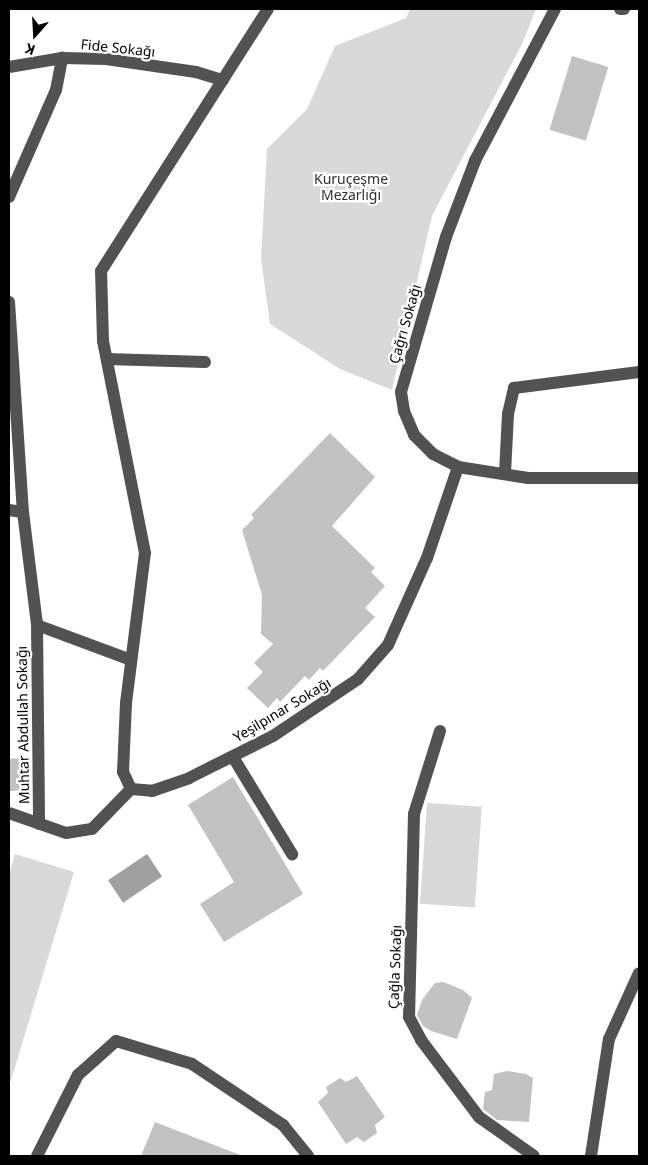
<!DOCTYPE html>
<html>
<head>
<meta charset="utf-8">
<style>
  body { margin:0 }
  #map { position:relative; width:648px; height:1165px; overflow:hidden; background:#fff; font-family:"Noto Sans",sans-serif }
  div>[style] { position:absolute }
  .green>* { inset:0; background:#d9d9d9; transform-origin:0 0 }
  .water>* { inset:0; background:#a0a0a0; transform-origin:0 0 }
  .building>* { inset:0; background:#c2c2c2; transform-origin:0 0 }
  .minor>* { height:12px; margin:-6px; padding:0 6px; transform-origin:6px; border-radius:6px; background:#525252 }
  span { translate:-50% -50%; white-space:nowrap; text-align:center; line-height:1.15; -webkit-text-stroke:4.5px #fff; paint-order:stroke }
  .street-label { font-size:14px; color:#000 }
  .park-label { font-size:14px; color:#303030 }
  .frame { position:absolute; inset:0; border:10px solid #000; pointer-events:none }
  .north { position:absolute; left:10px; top:10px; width:50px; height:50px; -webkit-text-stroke:4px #fff; paint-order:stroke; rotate:199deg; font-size:14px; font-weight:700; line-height:20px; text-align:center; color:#000 }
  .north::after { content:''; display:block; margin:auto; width:18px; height:22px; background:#000; clip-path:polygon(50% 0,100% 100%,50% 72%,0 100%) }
</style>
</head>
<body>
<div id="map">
  <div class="green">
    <i style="clip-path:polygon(410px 9px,536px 9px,523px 42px,432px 216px,392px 390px,340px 369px,270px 324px,261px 259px,267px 149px,307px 109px,335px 46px,406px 18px)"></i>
    <i style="left:427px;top:803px;width:55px;height:101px;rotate:4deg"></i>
    <i style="clip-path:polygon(15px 854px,74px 872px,9px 1087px,9px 875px)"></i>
  </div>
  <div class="water">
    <i style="left:147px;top:854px;width:27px;height:47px;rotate:56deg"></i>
  </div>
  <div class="building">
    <i style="left:572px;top:56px;width:38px;height:77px;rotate:17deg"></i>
    <i style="clip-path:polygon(330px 433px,375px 477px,332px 526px,375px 568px,371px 572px,385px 586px,365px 608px,375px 617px,323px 671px,320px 668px,309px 680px,305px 676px,280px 702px,277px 698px,268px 708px,247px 688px,263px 672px,254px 663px,273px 644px,261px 634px,262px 595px,242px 530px,254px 518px,251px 515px)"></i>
    <i style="clip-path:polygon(25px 758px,28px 790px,9px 791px,9px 759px)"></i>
    <i style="clip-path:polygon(233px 777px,303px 894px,224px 942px,200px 904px,234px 882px,188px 805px)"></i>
    <i style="clip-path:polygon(443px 982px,463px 990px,472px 998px,457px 1039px,431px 1031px,423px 1026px,417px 1015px,422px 1000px,435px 983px)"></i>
    <i style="clip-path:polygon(507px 1071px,526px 1074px,533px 1078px,529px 1122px,497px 1120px,483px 1109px,485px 1092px,492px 1090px,494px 1074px)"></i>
    <i style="clip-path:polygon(357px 1076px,385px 1117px,375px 1125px,377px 1133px,364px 1142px,357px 1137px,346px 1144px,318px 1102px,328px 1093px,326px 1087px,340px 1078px,346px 1082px)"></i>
    <i style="clip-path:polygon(155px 1122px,240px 1155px,240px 1156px,141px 1156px)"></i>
  </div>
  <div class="minor">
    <i style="left:555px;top:9px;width:172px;rotate:117.8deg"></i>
    <i style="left:475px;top:161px;width:81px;rotate:110.9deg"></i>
    <i style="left:446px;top:237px;width:161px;rotate:106.2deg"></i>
    <i style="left:401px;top:392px;width:19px;rotate:81deg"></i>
    <i style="left:404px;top:411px;width:26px;rotate:67deg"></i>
    <i style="left:414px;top:435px;width:27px;rotate:45deg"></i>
    <i style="left:433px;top:454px;width:28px;rotate:27deg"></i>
    <i style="left:458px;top:467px;width:71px;rotate:8.9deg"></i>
    <i style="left:528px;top:478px;width:111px"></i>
    <i style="left:620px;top:9px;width:4px"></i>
    <i style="left:9px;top:67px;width:54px;rotate:-9.6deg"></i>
    <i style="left:62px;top:58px;width:44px;rotate:1.3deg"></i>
    <i style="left:106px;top:59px;width:91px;rotate:8.2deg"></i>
    <i style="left:196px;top:72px;width:28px;rotate:17deg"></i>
    <i style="left:9px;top:197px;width:117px;rotate:-66.3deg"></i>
    <i style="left:56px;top:90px;width:33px;rotate:-79deg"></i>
    <i style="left:9px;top:302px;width:210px;rotate:86.2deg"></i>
    <i style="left:23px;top:512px;width:114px;rotate:82.9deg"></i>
    <i style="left:37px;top:625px;width:199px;rotate:89.4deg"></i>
    <i style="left:107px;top:359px;width:98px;rotate:1.8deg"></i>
    <i style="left:505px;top:473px;width:59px;rotate:-87.1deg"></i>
    <i style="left:508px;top:414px;width:27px;rotate:-77deg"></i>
    <i style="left:514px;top:388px;width:126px;rotate:-7.3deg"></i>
    <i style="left:9px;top:510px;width:14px;rotate:8deg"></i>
    <i style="left:37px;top:625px;width:100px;rotate:20.4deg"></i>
    <i style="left:440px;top:731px;width:87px;rotate:107.4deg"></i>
    <i style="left:414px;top:814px;width:203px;rotate:91.4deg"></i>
    <i style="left:409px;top:1017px;width:26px;rotate:62deg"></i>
    <i style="left:421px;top:1040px;width:96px;rotate:53deg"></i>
    <i style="left:479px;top:1117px;width:67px;rotate:35.3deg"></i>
    <i style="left:233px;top:757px;width:114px;rotate:58.7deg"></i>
    <i style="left:131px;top:789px;width:19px;rotate:-115deg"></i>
    <i style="left:123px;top:772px;width:69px;rotate:-87.5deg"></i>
    <i style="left:126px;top:703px;width:151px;rotate:-82.8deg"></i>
    <i style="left:145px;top:553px;width:216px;rotate:-101.2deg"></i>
    <i style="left:103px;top:341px;width:70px;rotate:-91.6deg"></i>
    <i style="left:101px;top:271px;width:311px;rotate:-57.5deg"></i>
    <i style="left:9px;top:813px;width:60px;rotate:19.3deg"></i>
    <i style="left:66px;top:833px;width:26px;rotate:-9deg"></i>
    <i style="left:92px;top:829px;width:56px;rotate:-45.7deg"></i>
    <i style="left:131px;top:789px;width:21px;rotate:5deg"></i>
    <i style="left:152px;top:791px;width:39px;rotate:-19deg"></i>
    <i style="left:189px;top:778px;width:94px;rotate:-26.6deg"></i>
    <i style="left:273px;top:736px;width:102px;rotate:-33.8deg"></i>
    <i style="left:358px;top:679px;width:45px;rotate:-48.6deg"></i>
    <i style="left:388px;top:645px;width:95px;rotate:-65.9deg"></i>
    <i style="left:427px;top:558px;width:96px;rotate:-71.2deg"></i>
    <i style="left:37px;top:1156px;width:91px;rotate:-63.2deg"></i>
    <i style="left:78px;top:1075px;width:51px;rotate:-41.8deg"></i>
    <i style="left:116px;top:1041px;width:79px;rotate:16.8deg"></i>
    <i style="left:192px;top:1064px;width:110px;rotate:33.8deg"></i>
    <i style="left:283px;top:1125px;width:40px;rotate:51deg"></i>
    <i style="left:591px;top:1156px;width:118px;rotate:-81.3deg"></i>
    <i style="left:609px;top:1039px;width:72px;rotate:-65.6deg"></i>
  </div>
  <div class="street-label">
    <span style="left:118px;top:48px;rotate:6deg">Fide Sokağı</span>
    <span style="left:405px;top:324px;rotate:-74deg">Çağrı Sokağı</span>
    <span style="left:282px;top:710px;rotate:-31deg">Yeşilpınar Sokağı</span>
    <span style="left:23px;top:725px;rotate:-91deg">Muhtar Abdullah Sokağı</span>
    <span style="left:395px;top:967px;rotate:-88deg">Çağla Sokağı</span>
  </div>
  <div class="park-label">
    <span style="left:351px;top:187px">Kuruçeşme<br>Mezarlığı</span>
  </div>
  <div class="frame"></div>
  <div class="north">K</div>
</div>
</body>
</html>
